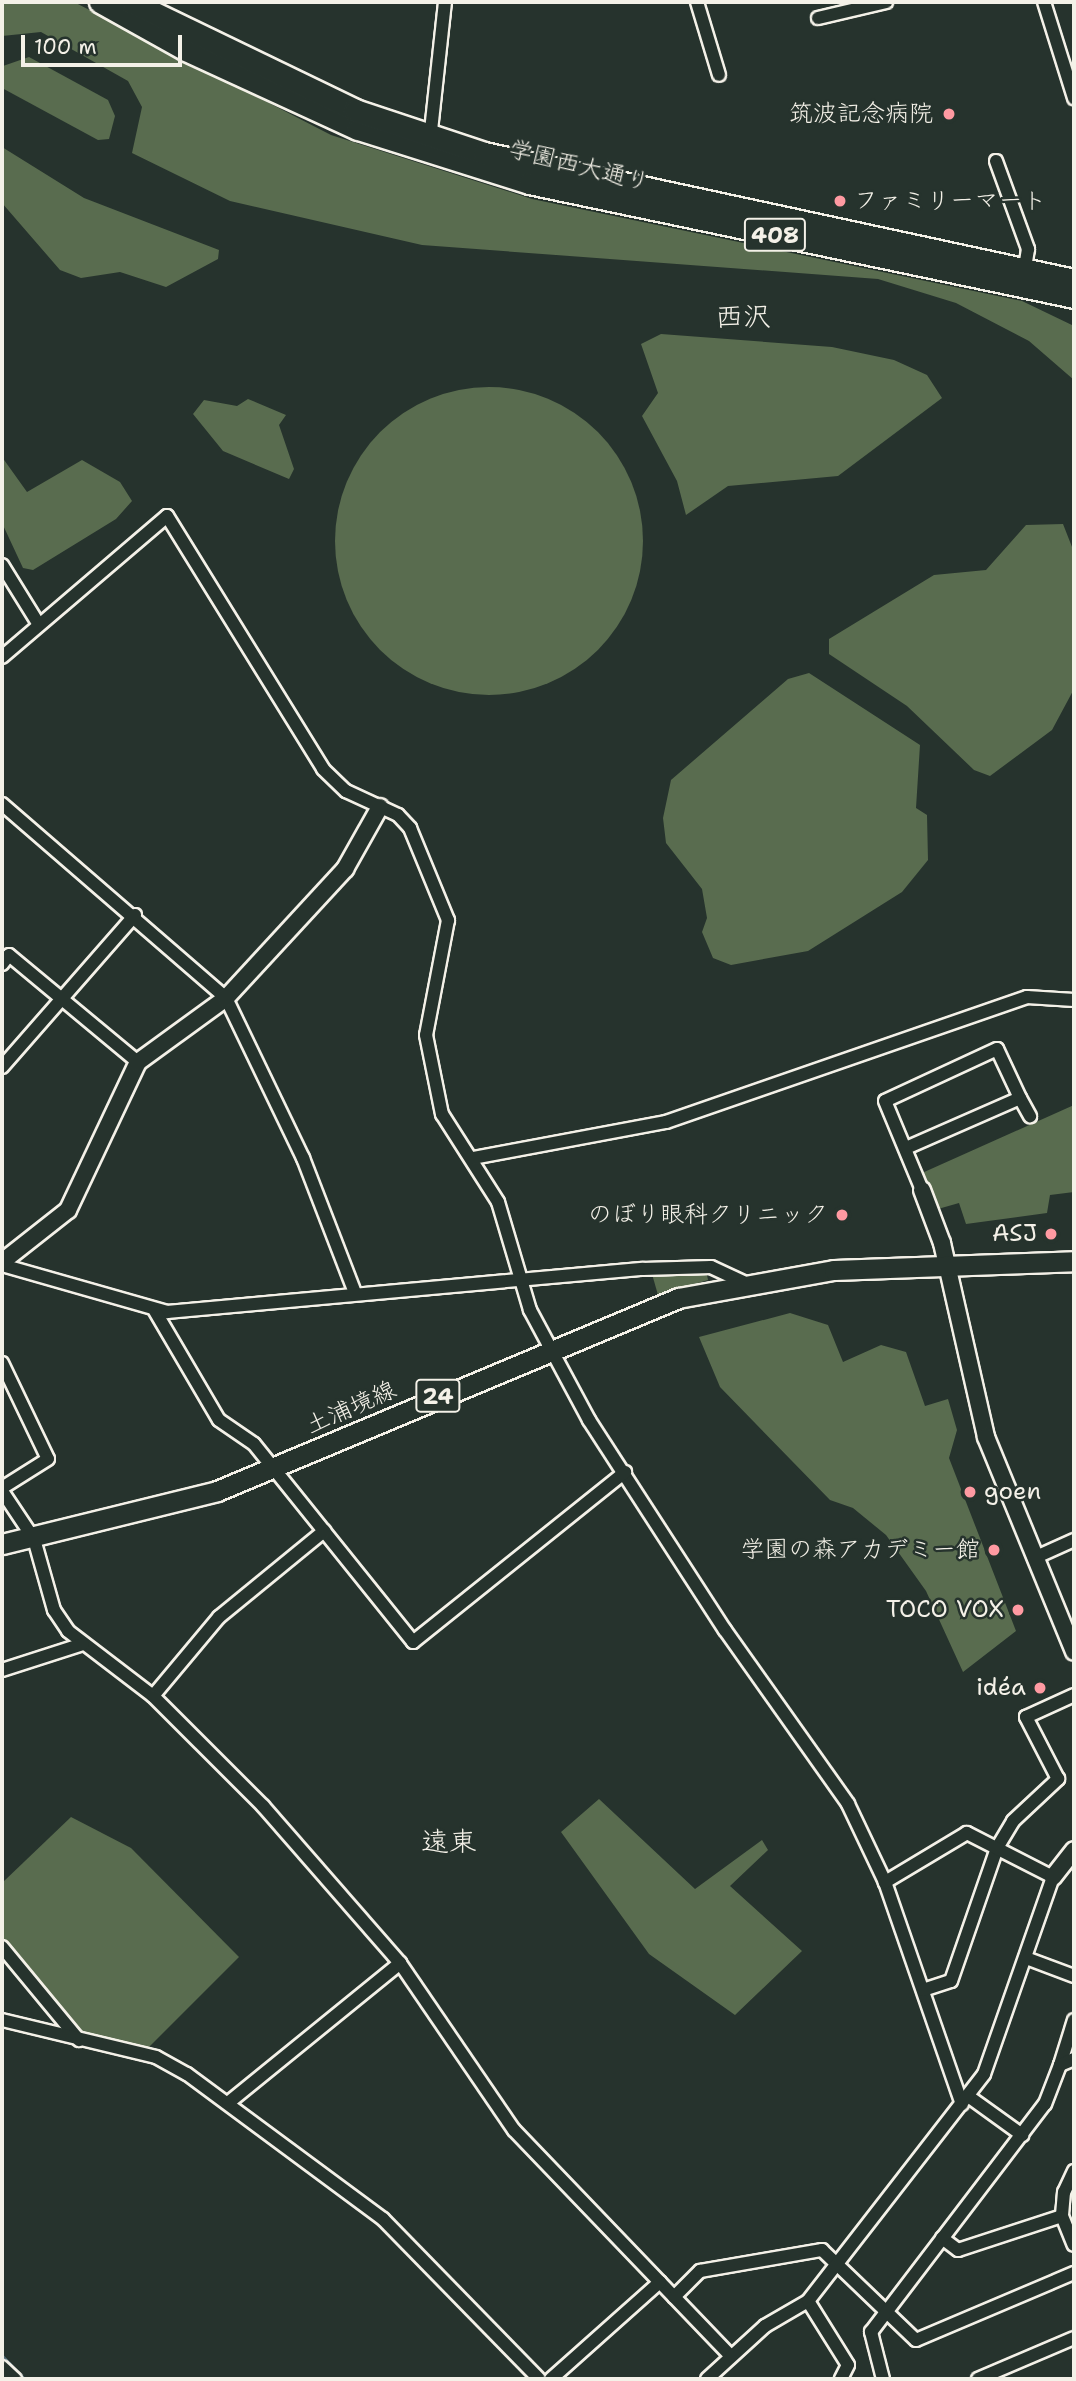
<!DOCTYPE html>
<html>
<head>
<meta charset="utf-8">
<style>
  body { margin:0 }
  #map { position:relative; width:1076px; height:2381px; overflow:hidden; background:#26332d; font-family:"Shantell Sans","Klee One",sans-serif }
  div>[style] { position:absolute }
  .green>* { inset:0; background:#596c4f }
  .round { border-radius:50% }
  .stream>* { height:3.5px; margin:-1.75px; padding:0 1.75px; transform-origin:1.75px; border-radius:1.75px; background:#4e6772 }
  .roads { filter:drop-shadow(2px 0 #f4f1e8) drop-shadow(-2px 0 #f4f1e8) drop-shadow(0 2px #f4f1e8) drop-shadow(0 -2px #f4f1e8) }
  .minor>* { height:12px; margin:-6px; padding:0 6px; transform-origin:6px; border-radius:6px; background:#26332d }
  .tertiary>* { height:16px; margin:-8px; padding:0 8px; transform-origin:8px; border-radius:8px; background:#26332d }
  .primary>* { height:19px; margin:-9.5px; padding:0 9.5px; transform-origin:9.5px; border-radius:9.5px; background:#26332d }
  .trunk>* { height:21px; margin:-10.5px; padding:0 10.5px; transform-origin:10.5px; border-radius:10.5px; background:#26332d }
  .dots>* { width:19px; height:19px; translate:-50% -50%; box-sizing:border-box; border:4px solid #26332d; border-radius:50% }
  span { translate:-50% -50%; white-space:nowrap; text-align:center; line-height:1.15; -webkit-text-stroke:5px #26332d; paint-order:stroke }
  .shield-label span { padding:2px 5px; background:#26332d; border:2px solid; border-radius:5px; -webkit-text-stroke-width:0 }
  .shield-label { font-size:23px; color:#f4f1e8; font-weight:700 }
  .poi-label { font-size:24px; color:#f4f1e8 }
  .right { translate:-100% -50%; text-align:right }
  .left { translate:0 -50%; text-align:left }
  .street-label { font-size:24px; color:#f4f1e8 }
  .quarter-label { font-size:28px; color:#f4f1e8 }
  .frame { position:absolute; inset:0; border:4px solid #f4f1e8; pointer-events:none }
  .scale { position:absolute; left:21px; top:35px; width:161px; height:32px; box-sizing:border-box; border:4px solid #f4f1e8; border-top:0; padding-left:9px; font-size:21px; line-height:24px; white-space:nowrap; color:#f4f1e8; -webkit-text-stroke:5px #26332d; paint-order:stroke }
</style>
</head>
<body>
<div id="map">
  <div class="green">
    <i style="clip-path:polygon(2px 2px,74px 2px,331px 135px,532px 199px,1022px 301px,1074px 326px,1074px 380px,1029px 341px,956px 303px,878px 279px,422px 245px,230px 201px,132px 153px,142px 107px,128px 81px,41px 32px,2px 36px)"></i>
    <i style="clip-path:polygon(29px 57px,108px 100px,115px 116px,109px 139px,98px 140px,2px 88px,3px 66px)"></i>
    <i style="clip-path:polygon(2px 147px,84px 198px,219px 250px,218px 259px,166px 287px,120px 272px,81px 278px,60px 270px,2px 203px)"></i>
    <i style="clip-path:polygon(661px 334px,832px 347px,894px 360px,927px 375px,942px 398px,838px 476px,728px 486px,686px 515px,677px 481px,642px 416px,658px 393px,641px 344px)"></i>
    <i class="round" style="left:335px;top:387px;width:308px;height:308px"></i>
    <i style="clip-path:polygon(248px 399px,286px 415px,279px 425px,294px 469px,289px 479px,223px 451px,193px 414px,204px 400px,237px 406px)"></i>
    <i style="clip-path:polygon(2px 457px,27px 492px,82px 460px,120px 482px,132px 501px,116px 519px,33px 570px,23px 568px,2px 523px)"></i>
    <i style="clip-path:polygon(1063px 524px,1074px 552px,1074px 689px,1052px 730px,990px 776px,974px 770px,907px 706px,829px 654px,829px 639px,934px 575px,986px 570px,1026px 525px)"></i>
    <i style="clip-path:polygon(809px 673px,920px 745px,916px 808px,927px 815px,928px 860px,902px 892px,808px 951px,731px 965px,713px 958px,702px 932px,707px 918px,702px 889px,666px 843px,663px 818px,671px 780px,788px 679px)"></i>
    <i style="clip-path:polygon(1074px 1105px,1074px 1192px,1050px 1195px,1047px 1213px,966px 1224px,959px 1203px,938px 1209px,922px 1173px)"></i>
    <i style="clip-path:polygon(706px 1270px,708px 1280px,658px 1295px,652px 1274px)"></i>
    <i style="clip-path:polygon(790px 1313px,828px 1325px,843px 1362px,881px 1345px,906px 1352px,925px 1406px,948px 1399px,957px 1430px,949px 1458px,1016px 1631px,963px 1672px,926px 1591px,886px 1535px,853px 1508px,830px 1500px,720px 1387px,699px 1337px)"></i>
    <i style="clip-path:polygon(599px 1799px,695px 1889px,762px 1840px,768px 1850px,730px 1886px,802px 1951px,735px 2015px,649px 1954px,561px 1832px)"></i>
    <i style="clip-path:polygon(71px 1817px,131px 1848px,239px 1957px,149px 2047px,88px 2038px,2px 1939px,2px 1883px)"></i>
  </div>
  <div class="stream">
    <i style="left:2px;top:2356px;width:32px;rotate:46deg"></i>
  </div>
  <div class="roads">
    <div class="minor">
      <i style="left:697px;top:2px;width:76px;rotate:73.2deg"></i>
      <i style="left:1044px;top:2px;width:101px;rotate:72.6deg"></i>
      <i style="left:818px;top:18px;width:70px;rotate:-13.2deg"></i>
      <i style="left:430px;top:140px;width:139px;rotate:-83.8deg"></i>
      <i style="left:996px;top:161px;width:94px;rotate:70deg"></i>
      <i style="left:1028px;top:249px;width:25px;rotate:99deg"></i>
      <i style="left:2px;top:565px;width:68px;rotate:58.2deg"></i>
      <i style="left:2px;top:657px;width:217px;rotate:-40.5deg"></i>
      <i style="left:167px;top:516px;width:297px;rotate:58.3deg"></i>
      <i style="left:323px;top:769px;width:32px;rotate:44deg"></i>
      <i style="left:346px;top:791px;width:57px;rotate:24.8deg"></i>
      <i style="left:398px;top:815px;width:18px;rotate:47deg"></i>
      <i style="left:410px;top:828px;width:100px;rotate:67.6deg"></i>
      <i style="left:448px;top:920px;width:117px;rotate:100.8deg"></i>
      <i style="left:426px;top:1035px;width:81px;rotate:78.6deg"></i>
      <i style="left:442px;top:1114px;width:104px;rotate:57.5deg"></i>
      <i style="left:498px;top:1202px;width:113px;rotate:73.5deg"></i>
      <i style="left:530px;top:1310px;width:125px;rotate:61.8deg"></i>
      <i style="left:589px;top:1420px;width:250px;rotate:57.1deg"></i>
      <i style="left:725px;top:1630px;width:213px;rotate:54.7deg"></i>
      <i style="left:848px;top:1804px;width:86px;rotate:64.6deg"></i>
      <i style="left:885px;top:1882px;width:235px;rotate:70.9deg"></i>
      <i style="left:2px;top:804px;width:296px;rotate:40.9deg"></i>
      <i style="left:226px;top:998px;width:178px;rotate:64.3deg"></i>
      <i style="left:303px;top:1158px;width:145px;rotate:68.9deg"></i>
      <i style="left:2px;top:964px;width:11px;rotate:-52deg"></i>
      <i style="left:9px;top:955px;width:168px;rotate:39.7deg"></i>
      <i style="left:2px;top:1067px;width:202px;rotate:-48.8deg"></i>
      <i style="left:1020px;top:1098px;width:21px;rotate:61deg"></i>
      <i style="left:906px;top:1148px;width:124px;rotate:-23.7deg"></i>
      <i style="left:1020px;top:1098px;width:54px;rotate:-115.1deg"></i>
      <i style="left:997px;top:1049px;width:123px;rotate:155.1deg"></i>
      <i style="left:885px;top:1101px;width:96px;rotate:67.4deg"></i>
      <i style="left:473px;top:1158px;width:196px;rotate:-10.6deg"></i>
      <i style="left:666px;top:1122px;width:382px;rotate:-19.1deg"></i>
      <i style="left:1027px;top:997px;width:47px;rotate:3.7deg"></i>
      <i style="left:2px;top:1265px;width:172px;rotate:15.9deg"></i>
      <i style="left:167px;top:1312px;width:478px;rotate:-5.2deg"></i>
      <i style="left:643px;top:1269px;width:68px;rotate:-1.7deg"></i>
      <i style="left:711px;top:1267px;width:35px;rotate:25deg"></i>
      <i style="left:155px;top:1311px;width:126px;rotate:59.6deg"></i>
      <i style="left:219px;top:1420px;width:42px;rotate:34.4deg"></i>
      <i style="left:254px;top:1444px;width:254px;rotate:51.2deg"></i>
      <i style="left:413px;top:1642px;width:272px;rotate:-38.7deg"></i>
      <i style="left:2px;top:1363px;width:106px;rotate:64.4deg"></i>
      <i style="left:48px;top:1459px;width:54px;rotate:147.8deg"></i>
      <i style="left:2px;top:1491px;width:58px;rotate:56.3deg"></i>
      <i style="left:34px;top:1539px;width:74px;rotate:74.3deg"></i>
      <i style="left:54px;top:1610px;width:25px;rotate:56deg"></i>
      <i style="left:68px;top:1631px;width:107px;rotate:37.4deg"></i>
      <i style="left:153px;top:1696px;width:103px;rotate:-50.1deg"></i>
      <i style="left:219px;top:1617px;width:136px;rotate:-39.3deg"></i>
      <i style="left:1034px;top:1558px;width:44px;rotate:-24.2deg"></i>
      <i style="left:2px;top:1670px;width:85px;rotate:-17.8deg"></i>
      <i style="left:153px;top:1696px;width:156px;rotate:45deg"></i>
      <i style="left:263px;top:1806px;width:208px;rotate:48.9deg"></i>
      <i style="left:400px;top:1963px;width:202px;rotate:55.7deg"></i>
      <i style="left:514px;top:2130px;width:313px;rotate:46.2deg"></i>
      <i style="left:2px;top:1947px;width:121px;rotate:50.4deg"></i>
      <i style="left:1026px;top:1958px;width:51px;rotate:20.6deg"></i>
      <i style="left:923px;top:1990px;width:29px;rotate:-18deg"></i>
      <i style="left:951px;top:1981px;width:141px;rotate:-70.9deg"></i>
      <i style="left:997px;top:1848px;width:31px;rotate:-59deg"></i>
      <i style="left:1013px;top:1821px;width:62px;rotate:-43deg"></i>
      <i style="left:1058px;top:1779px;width:70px;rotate:-117.3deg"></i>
      <i style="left:1026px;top:1717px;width:53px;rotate:-24.6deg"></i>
      <i style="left:2px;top:2020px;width:158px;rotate:13.5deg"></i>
      <i style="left:156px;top:2057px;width:35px;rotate:29deg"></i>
      <i style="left:187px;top:2074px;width:244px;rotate:36.5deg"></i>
      <i style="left:383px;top:2219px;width:223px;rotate:45.7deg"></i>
      <i style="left:1060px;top:2065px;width:47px;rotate:-72.7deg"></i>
      <i style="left:968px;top:2096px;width:67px;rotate:35.8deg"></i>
      <i style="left:228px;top:2103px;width:222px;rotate:-39.1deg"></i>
      <i style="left:1074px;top:2171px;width:23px;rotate:115deg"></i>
      <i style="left:1064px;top:2192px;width:24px;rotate:95deg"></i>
      <i style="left:1062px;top:2216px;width:31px;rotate:68deg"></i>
      <i style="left:942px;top:2238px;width:20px;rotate:37deg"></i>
      <i style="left:958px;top:2250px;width:109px;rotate:-18.1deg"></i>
      <i style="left:674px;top:2297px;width:37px;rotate:-45deg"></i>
      <i style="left:700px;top:2271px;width:124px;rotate:-9.8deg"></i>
      <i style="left:822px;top:2250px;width:130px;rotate:43.8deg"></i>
      <i style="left:916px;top:2340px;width:172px;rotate:-23deg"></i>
      <i style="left:808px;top:2301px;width:75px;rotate:58deg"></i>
      <i style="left:848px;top:2365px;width:16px;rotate:117deg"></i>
      <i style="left:2px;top:2367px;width:18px;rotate:43deg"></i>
      <i style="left:551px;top:2379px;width:146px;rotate:-41.7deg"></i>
      <i style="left:707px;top:2379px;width:79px;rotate:-42.4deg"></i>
      <i style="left:765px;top:2326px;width:50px;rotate:-30.2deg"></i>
      <i style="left:808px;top:2301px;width:287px;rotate:-52.2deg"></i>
      <i style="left:984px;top:2074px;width:209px;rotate:-70.7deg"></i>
      <i style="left:1053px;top:1877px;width:97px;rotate:-152.9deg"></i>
      <i style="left:967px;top:1833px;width:96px;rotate:149.1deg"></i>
      <i style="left:883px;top:2379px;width:49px;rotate:-104.3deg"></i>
      <i style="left:871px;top:2332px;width:287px;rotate:-52.7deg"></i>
      <i style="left:1045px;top:2104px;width:42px;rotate:-69deg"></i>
      <i style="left:1060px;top:2065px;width:15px;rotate:-23deg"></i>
      <i style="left:978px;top:2379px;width:104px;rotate:-23.1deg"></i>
    </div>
    <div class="tertiary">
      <i style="left:922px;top:1190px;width:57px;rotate:69.3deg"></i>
      <i style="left:942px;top:1243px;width:199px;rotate:77.2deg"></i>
      <i style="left:986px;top:1437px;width:232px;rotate:67.7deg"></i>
      <i style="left:2px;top:1262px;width:84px;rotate:-38.2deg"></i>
      <i style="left:68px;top:1210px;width:164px;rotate:-64.7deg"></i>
      <i style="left:138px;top:1062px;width:109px;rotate:-36deg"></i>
      <i style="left:226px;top:998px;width:176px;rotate:-47.3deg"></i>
      <i style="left:345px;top:869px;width:71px;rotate:-60.6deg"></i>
      <i style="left:1053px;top:1877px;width:34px;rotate:-52deg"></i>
    </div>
    <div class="primary">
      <i style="left:2px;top:1544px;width:221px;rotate:-13.8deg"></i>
      <i style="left:217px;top:1491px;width:500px;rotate:-22.7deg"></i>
      <i style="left:678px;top:1298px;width:158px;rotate:-10.2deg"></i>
      <i style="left:834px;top:1270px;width:240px;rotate:-2.1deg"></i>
    </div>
    <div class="trunk">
      <i style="left:100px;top:2px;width:98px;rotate:29.2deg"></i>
      <i style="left:186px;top:50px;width:189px;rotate:24.7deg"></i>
      <i style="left:358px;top:129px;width:179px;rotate:17.5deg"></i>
      <i style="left:529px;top:183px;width:557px;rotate:11.81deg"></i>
      <i style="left:132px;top:2px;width:248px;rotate:25.8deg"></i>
      <i style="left:355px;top:110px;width:136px;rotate:18.4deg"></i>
      <i style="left:484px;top:153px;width:604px;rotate:12.15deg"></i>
    </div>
  </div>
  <div class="dots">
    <i style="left:949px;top:114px;background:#ff9aa2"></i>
    <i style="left:840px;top:201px;background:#ff9aa2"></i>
    <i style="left:842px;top:1215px;background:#ff9aa2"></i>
    <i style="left:1051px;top:1234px;background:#ff9aa2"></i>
    <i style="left:970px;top:1492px;background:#ff9aa2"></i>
    <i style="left:994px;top:1550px;background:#ff9aa2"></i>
    <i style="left:1018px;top:1610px;background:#ff9aa2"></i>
    <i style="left:1040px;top:1688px;background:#ff9aa2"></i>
  </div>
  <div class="shield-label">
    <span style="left:775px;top:235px">408</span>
    <span style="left:438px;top:1396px">24</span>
  </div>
  <div class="poi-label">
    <span class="right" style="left:933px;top:114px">筑波記念病院</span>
    <span class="left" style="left:854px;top:201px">ファミリーマート</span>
    <span class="right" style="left:828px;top:1215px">のぼり眼科クリニック</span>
    <span class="right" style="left:1037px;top:1234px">ASJ</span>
    <span class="left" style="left:984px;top:1492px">goen</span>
    <span class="right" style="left:980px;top:1550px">学園の森アカデミー館</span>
    <span class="right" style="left:1004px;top:1610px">TOCO VOX</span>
    <span class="right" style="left:1026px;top:1688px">idéa</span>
  </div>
  <div class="street-label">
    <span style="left:579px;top:166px;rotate:14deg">学園西大通り</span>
    <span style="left:351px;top:1408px;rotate:-24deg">土浦境線</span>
  </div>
  <div class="quarter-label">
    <span style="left:743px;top:316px">西沢</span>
    <span style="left:449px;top:1841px">遠東</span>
  </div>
  <div class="frame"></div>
  <div class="scale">100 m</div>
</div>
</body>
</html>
